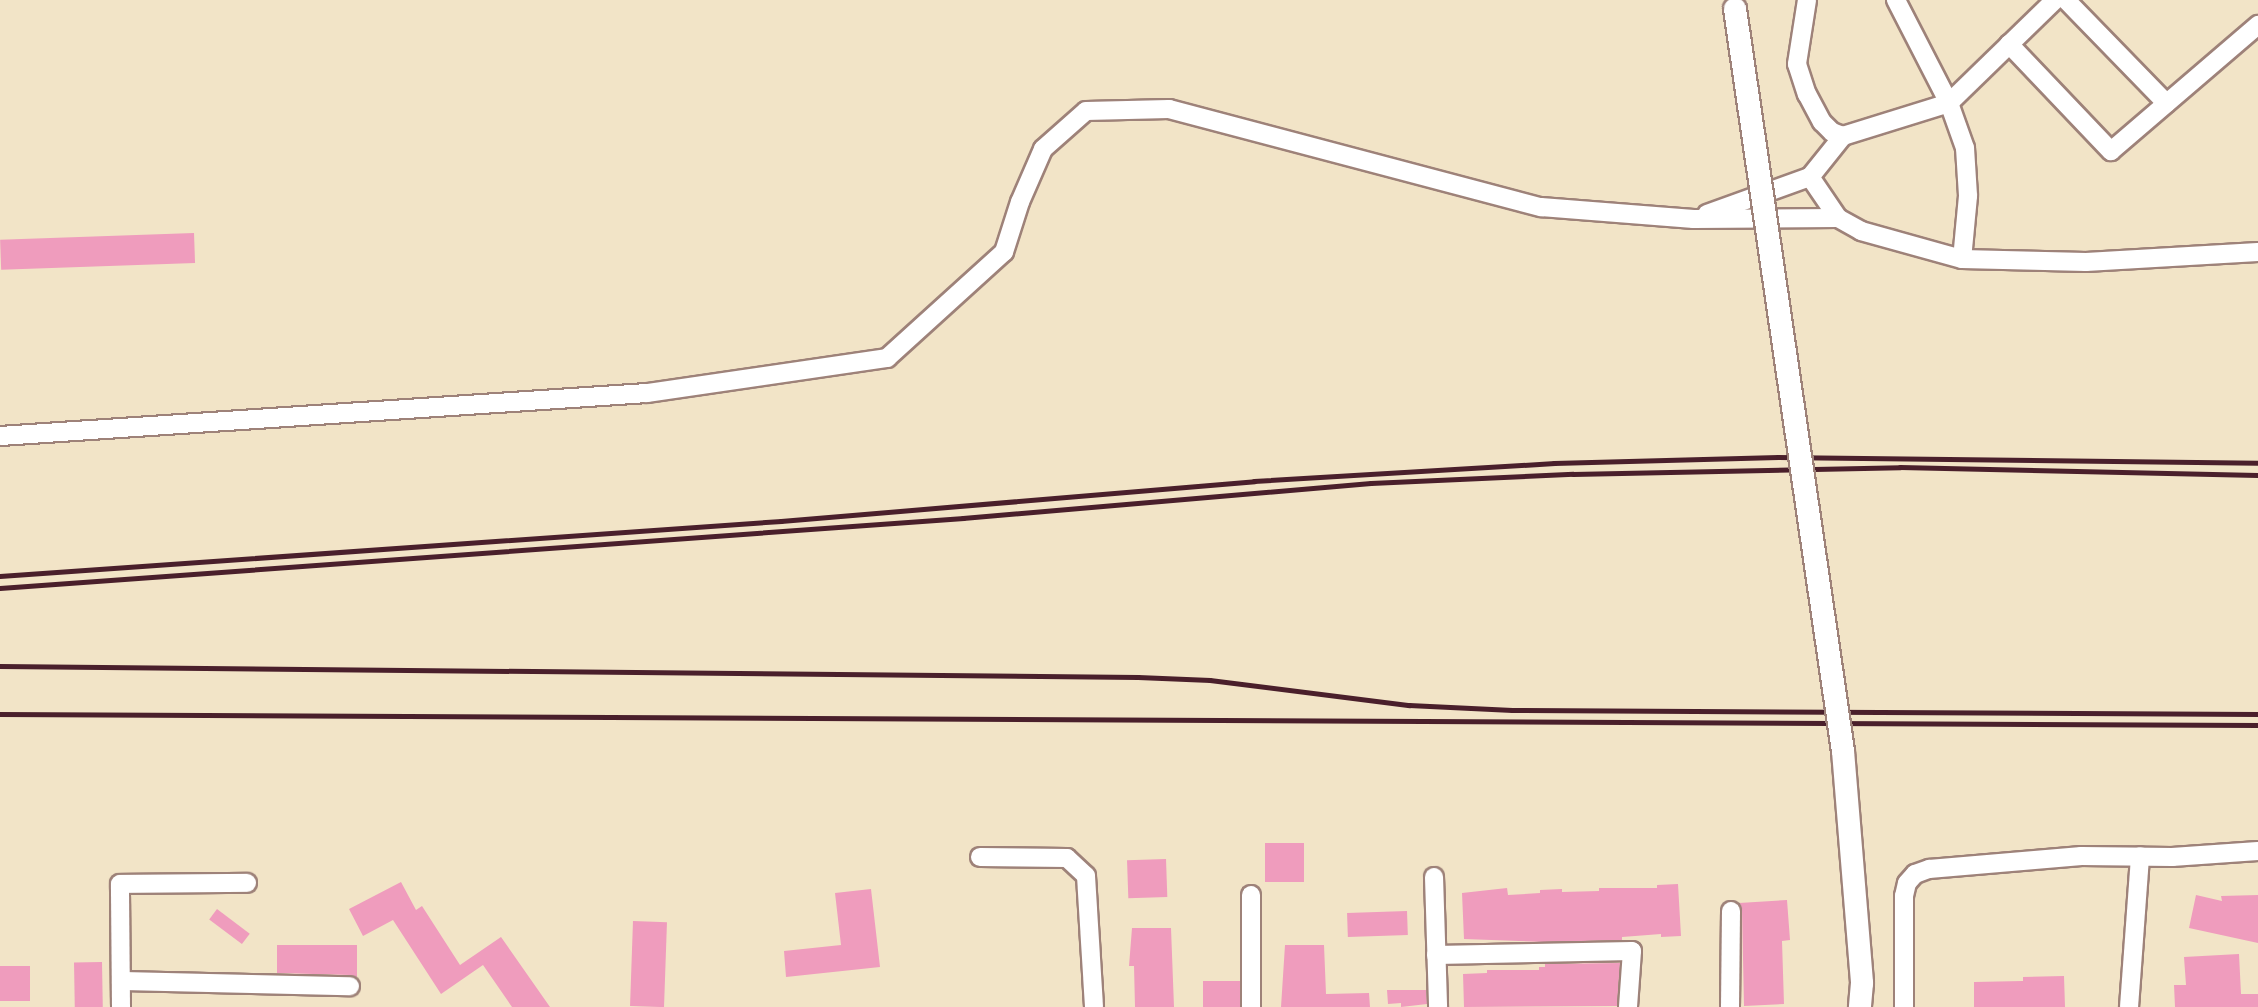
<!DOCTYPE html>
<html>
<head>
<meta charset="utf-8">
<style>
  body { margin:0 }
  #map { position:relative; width:2258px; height:1007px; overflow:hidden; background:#f2e4c7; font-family:Mynerve,sans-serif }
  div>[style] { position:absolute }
  .building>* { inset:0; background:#ef9cbd; transform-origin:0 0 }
  .roads { filter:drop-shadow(2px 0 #9e8279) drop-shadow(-2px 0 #9e8279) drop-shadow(0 2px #9e8279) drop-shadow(0 -2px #9e8279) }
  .minor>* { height:18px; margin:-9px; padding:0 9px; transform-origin:9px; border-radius:9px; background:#fff }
  .rail>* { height:4.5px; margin:-2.25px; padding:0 2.25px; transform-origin:2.25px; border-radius:2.25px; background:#4a1f2b }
  .bridges { filter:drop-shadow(2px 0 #9e8279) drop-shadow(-2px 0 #9e8279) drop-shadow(0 2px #9e8279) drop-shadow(0 -2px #9e8279) }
  .tertiary-bridge>* { height:22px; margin:-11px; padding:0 11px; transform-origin:11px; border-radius:11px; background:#fff }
  span { translate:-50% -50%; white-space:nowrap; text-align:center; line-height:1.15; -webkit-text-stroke:5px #fbf7ec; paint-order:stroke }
</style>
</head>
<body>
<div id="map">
  <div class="building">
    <i style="left:194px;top:233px;width:30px;height:194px;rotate:88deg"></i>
    <i style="left:1265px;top:843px;width:39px;height:39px"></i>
    <i style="left:1166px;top:859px;width:38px;height:39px;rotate:88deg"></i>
    <i style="clip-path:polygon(401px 882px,416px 910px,422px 906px,460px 965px,501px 937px,550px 1007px,512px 1007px,483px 965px,441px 994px,393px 920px,363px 936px,349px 909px)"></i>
    <i style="clip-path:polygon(1678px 884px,1681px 936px,1661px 937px,1661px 934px,1622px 937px,1622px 940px,1544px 942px,1464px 939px,1462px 893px,1507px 888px,1508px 895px,1540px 893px,1540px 890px,1562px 889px,1562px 892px,1599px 891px,1599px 888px,1657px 888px,1657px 885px)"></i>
    <i style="clip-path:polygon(871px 889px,880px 967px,786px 977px,784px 951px,841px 945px,835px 893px)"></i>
    <i style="clip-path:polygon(2196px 895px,2222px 901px,2221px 896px,2258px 895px,2258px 943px,2189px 928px)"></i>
    <i style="clip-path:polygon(1787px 900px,1790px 940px,1782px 941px,1784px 1004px,1744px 1006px,1742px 911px,1739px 903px)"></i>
    <i style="left:217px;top:909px;width:41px;height:13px;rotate:37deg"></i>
    <i style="left:1407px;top:911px;width:24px;height:60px;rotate:88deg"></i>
    <i style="left:633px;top:921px;width:34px;height:85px;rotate:2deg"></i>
    <i style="clip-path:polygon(1132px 928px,1171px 928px,1174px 1007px,1135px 1007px,1134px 966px,1129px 966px)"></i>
    <i style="clip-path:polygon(277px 945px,357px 945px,357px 977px,350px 975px,277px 973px)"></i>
    <i style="clip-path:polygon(1285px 945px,1324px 945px,1326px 994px,1369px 993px,1370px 1007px,1281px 1007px)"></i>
    <i style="clip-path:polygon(2239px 954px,2241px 994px,2258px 994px,2258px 1007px,2175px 1007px,2174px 985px,2186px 985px,2184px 957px)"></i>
    <i style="left:102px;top:962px;width:45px;height:28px;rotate:89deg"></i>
    <i style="clip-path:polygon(1620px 963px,1617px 1006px,1464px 1007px,1463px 974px,1487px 973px,1487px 970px,1539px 970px,1539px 967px,1545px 967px,1545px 964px)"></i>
    <i style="left:0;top:966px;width:30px;height:35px"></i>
    <i style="clip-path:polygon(2064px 976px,2065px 1007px,1974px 1007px,1974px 982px,2023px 981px,2023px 977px)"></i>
    <i style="left:1240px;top:981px;width:26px;height:37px;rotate:90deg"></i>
    <i style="clip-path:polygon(1387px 990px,1426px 990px,1427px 1004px,1401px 1007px,1401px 1003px,1388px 1004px)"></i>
  </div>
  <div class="roads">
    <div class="minor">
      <i style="left:1807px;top:0;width:65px;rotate:98.9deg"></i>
      <i style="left:1797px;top:64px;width:32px;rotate:72deg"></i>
      <i style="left:1807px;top:94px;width:32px;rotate:62deg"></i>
      <i style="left:1822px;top:122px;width:14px;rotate:45deg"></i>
      <i style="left:1832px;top:132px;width:12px;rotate:20deg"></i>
      <i style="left:1896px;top:0;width:116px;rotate:62.8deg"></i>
      <i style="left:1949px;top:103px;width:48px;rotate:70.4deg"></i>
      <i style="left:1965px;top:148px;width:48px;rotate:86.4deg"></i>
      <i style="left:1968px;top:196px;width:63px;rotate:95.4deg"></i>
      <i style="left:2066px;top:0;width:144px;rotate:45.8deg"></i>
      <i style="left:2009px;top:44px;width:148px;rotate:46.4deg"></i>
      <i style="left:2111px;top:151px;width:194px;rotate:-40.6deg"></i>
      <i style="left:1707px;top:214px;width:109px;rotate:-19.8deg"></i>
      <i style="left:1838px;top:218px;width:50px;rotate:-124.3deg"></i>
      <i style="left:1810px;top:177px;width:53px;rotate:-51.2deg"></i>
      <i style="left:1843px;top:136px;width:111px;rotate:-17.3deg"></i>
      <i style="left:1949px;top:103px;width:148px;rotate:-44.2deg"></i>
      <i style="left:0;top:436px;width:648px;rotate:-3.8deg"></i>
      <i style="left:647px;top:393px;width:243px;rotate:-8.3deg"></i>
      <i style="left:887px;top:358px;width:158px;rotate:-42.2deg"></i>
      <i style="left:1004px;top:252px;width:52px;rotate:-72.3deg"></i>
      <i style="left:1020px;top:202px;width:58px;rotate:-66.5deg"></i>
      <i style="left:1043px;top:149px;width:57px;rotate:-41.5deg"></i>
      <i style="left:1086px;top:111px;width:83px;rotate:-1.4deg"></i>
      <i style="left:1169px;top:109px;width:385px;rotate:14.8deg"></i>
      <i style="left:1541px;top:207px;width:153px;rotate:4.5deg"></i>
      <i style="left:1694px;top:219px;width:144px;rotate:-0.4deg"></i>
      <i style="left:1838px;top:218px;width:26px;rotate:29deg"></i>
      <i style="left:1861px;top:231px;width:105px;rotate:15.5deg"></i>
      <i style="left:1962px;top:259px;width:124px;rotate:1.4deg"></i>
      <i style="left:2086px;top:262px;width:172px;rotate:-3.3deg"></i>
      <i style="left:980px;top:857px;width:87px;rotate:0.7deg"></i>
      <i style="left:1067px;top:858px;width:26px;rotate:43deg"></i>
      <i style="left:1086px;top:876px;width:131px;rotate:86.5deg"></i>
      <i style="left:1434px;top:877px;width:130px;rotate:88.2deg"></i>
      <i style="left:1251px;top:895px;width:112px;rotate:90deg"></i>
      <i style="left:1436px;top:955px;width:196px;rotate:-1.2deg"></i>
      <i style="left:1632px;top:951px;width:56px;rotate:94.1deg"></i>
      <i style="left:121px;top:981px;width:229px;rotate:1.3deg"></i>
      <i style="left:121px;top:1007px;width:123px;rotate:-90.5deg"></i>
      <i style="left:120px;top:884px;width:127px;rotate:-0.5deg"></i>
      <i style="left:1730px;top:1007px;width:96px;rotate:-89.4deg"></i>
      <i style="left:1904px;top:1007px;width:111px;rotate:-90deg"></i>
      <i style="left:1904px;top:896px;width:13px;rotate:-77deg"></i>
      <i style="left:1907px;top:883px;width:12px;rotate:-48deg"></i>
      <i style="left:1915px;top:874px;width:15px;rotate:-20deg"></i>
      <i style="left:1929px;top:869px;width:153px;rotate:-4.9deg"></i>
      <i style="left:2081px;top:856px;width:91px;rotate:0.6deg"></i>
      <i style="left:2172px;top:857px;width:86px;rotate:-4deg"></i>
      <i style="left:2129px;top:1007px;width:151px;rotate:-85.8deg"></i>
    </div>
  </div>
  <div class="rail">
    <i style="left:0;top:576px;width:783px;rotate:-4.03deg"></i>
    <i style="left:781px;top:521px;width:475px;rotate:-4.8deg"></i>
    <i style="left:1254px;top:481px;width:301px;rotate:-3.4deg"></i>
    <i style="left:1554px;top:463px;width:224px;rotate:-1.5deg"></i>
    <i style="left:1778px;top:457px;width:480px;rotate:0.7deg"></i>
    <i style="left:0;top:588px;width:966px;rotate:-4.16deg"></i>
    <i style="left:963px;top:518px;width:409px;rotate:-4.9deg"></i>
    <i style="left:1371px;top:483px;width:202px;rotate:-2.6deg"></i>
    <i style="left:1573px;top:474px;width:327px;rotate:-1.2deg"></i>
    <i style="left:1900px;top:467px;width:358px;rotate:1.3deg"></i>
    <i style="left:0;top:666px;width:1138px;rotate:0.55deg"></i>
    <i style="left:1138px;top:677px;width:72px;rotate:2.4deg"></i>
    <i style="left:1210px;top:680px;width:201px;rotate:7.2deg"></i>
    <i style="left:1409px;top:705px;width:103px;rotate:2.8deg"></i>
    <i style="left:1512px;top:710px;width:746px;rotate:0.31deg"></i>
    <i style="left:0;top:714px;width:2258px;rotate:0.28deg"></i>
  </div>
  <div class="bridges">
    <div class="tertiary-bridge">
      <i style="left:1735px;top:9px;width:750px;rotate:81.72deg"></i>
      <i style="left:1843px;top:751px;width:233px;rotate:85.3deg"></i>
      <i style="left:1862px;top:983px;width:24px;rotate:95deg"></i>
    </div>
  </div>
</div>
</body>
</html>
